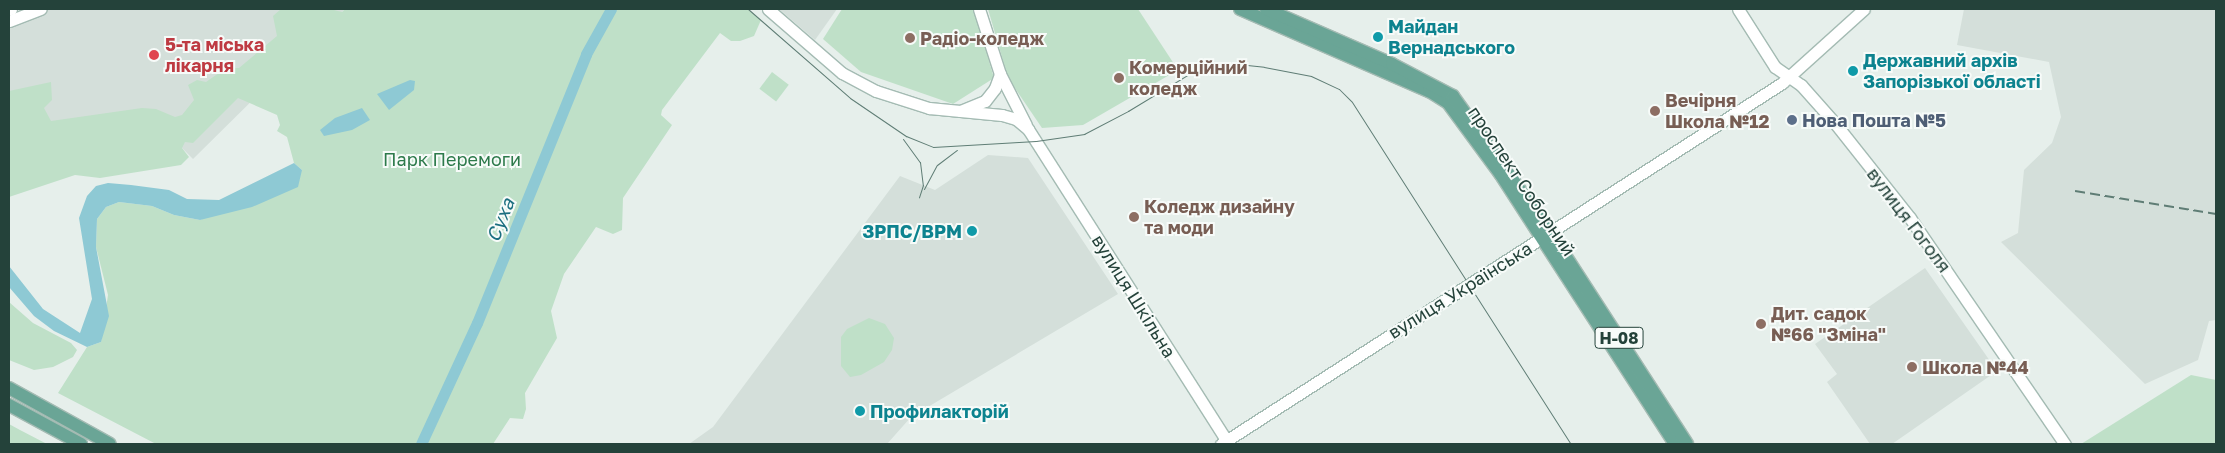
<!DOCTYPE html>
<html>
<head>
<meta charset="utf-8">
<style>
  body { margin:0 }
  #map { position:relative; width:2225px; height:453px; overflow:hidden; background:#e6efeb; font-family:"Golos Text",sans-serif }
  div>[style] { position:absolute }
  .built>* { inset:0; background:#d4dfda }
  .green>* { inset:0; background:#bfe0c8; transform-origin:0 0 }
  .water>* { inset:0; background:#8ec9d4 }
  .river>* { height:11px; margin:-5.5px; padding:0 5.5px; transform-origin:5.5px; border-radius:5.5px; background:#8ec9d4 }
  .roads { filter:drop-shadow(1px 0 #a4bbb3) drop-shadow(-1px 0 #a4bbb3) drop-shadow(0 1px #a4bbb3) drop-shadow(0 -1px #a4bbb3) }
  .secondary>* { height:11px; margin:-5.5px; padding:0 5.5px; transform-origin:5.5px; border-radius:5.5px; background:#fff }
  .primary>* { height:12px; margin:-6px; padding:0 6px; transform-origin:6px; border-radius:6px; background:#6aa596 }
  .tram>* { height:1px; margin:-0.5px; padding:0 0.5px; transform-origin:0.5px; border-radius:0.5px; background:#5f7d75 }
  .rail>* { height:2px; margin-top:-1px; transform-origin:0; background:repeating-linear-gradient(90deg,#5f7d75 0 10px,transparent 0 15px) }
  .dots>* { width:14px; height:14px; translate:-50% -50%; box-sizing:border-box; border:2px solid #f7fbf9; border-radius:50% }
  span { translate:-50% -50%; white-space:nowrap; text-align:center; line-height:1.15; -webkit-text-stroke:4px #f7fbf9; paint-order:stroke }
  .shield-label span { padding:1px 4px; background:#f7fbf9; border:1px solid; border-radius:4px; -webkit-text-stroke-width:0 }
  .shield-label { font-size:16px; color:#24423a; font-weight:700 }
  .culture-label { font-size:18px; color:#0d838f; font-weight:700 }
  .left { translate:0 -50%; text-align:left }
  .right { translate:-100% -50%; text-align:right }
  .education-label { font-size:18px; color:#785e54; font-weight:700 }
  .health-label { font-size:18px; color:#be3a42; font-weight:700 }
  .service-label { font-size:18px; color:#4e5e75; font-weight:700 }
  .park-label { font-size:18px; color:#2d7a4b }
  .street-label { font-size:18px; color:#24423a }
  .water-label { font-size:19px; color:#1c6f80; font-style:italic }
  .frame { position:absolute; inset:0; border:10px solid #24423a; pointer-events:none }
</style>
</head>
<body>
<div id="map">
  <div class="built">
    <i style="clip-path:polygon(41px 9px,345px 9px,193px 159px,153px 119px,9px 129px,9px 21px)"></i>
    <i style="clip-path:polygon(779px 9px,837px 9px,815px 40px)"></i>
    <i style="clip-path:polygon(1964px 9px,2216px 9px,2216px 320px,2209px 321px,2198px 360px,2145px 384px,2001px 242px,2018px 233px,2024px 170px,2052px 143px,2061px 117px,2049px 62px,1957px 45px)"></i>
    <i style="clip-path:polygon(988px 155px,1028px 158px,1118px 294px,911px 417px,887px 444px,689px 444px,713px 427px,900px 176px,935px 190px)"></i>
    <i style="clip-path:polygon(1925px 268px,1997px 371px,1892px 444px,1870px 444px,1827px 382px,1837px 374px,1815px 344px)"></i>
  </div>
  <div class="green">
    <i style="clip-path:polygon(281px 9px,330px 9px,342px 12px,345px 9px,747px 9px,761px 20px,754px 36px,740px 41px,731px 41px,720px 33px,662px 110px,661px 115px,672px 125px,623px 198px,622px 230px,613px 234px,596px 227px,564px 274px,551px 311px,557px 338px,525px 393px,526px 409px,523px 419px,510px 418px,493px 444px,156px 444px,58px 393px,87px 347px,101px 342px,108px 295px,96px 247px,97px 219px,106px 207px,119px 202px,152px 206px,174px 215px,200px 220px,302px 170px,294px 163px,287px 137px,277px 131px,280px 125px,277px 115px,238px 98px,193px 143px,185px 142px,182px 148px,189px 157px,181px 165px,100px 178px,75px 175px,9px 197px,9px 91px,51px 82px,52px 100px,44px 108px,51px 121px,142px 108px,156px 109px,175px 117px,182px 115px,194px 100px,188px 85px,197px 80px,206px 82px,226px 68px,239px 68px,277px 36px,273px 16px)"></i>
    <i style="clip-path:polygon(842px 9px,974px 9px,994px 78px,953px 104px,861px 72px,823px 39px)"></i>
    <i style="clip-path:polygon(988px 9px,1138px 9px,1178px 70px,1083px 125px,1042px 128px,1008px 78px)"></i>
    <i style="left:772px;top:72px;width:21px;height:21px;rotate:37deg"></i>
    <i style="clip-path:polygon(9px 302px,33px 323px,71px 343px,77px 350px,73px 357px,53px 367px,34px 370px,9px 360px)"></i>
    <i style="clip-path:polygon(869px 318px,885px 324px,894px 338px,892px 350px,884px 362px,861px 375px,850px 377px,841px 366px,841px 337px,847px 329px)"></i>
    <i style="clip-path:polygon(2191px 375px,2216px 380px,2216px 444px,2081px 444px)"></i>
    <i style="clip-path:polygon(9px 424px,20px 430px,47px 444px,9px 444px)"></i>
  </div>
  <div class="water">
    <i style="clip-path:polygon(410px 80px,415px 81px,414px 90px,389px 110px,377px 94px)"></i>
    <i style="clip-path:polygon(362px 108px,370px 120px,352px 130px,324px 136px,320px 130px,335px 118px)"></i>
    <i style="clip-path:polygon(294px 163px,302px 170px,298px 187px,252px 207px,200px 220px,174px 215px,152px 206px,119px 202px,106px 207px,97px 219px,96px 247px,109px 316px,101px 342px,87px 347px,54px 331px,34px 316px,9px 287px,9px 266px,43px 309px,80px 333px,92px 299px,79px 218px,87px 196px,96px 186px,108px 183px,131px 185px,169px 190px,187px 199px,219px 200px)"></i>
  </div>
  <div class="river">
    <i style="left:421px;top:444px;width:133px;rotate:-65.2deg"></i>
    <i style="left:477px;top:323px;width:290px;rotate:-67.9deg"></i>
    <i style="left:586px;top:54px;width:51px;rotate:-60.9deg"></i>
  </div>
  <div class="roads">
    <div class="secondary">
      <i style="left:9px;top:9px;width:2px"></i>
      <i style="left:768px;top:9px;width:98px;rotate:40.9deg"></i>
      <i style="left:842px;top:73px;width:38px;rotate:28deg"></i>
      <i style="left:876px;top:91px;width:56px;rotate:17.8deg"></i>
      <i style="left:929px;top:108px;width:73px;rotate:5.5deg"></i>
      <i style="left:1002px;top:115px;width:15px;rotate:16deg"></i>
      <i style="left:1016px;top:119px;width:16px;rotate:40deg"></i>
      <i style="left:1028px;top:129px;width:374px;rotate:57.5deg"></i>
      <i style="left:979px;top:9px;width:68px;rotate:72.1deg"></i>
      <i style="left:1000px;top:74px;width:57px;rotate:63deg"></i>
      <i style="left:1738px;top:9px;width:69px;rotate:57.5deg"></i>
      <i style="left:1775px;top:67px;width:32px;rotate:35deg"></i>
      <i style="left:1801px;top:85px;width:50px;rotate:48.3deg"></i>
      <i style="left:1834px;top:122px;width:122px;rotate:51.6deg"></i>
      <i style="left:1910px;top:218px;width:274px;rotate:55.6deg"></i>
      <i style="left:9px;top:21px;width:34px;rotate:-21deg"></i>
      <i style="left:960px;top:111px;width:27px;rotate:-22deg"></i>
      <i style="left:985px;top:101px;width:16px;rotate:-52deg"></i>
      <i style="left:995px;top:88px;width:15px;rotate:-70deg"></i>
      <i style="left:1221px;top:444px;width:667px;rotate:-32.76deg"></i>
      <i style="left:1782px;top:83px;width:110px;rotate:-42.1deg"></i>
    </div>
    <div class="primary">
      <i style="left:1240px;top:9px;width:206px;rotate:23.5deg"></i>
      <i style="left:1429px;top:91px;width:22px;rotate:32deg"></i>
      <i style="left:1448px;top:103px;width:89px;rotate:53.6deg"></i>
      <i style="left:1501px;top:175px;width:320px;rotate:57.1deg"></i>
      <i style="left:1266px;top:9px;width:137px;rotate:23.6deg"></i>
      <i style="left:1392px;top:64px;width:69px;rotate:27.7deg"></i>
      <i style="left:1453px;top:96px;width:167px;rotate:54.5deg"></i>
      <i style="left:1550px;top:232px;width:252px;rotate:57.1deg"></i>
      <i style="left:9px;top:388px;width:115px;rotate:29deg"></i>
      <i style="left:9px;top:405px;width:82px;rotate:28.4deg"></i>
    </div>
  </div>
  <div class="tram">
    <i style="left:748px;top:9px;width:135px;rotate:41.1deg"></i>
    <i style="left:850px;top:98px;width:68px;rotate:34.2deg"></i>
    <i style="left:906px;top:136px;width:29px;rotate:22deg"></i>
    <i style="left:933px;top:147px;width:103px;rotate:-3.3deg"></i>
    <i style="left:1036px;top:141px;width:49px;rotate:-8.3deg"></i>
    <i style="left:1084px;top:134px;width:50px;rotate:-27.6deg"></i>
    <i style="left:1128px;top:111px;width:89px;rotate:-31.2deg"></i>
    <i style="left:1204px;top:65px;width:24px;rotate:-5deg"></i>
    <i style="left:1228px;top:63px;width:36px;rotate:6deg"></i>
    <i style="left:1264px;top:67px;width:48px;rotate:10.8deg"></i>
    <i style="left:1311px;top:76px;width:31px;rotate:25deg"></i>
    <i style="left:1339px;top:89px;width:18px;rotate:45deg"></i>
    <i style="left:1352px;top:102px;width:406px;rotate:57.4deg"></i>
    <i style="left:903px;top:139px;width:29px;rotate:54deg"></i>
    <i style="left:920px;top:162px;width:23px;rotate:83deg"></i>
    <i style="left:923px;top:185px;width:13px;rotate:108deg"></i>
    <i style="left:924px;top:189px;width:27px;rotate:-62deg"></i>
    <i style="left:937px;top:165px;width:25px;rotate:-37deg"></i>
  </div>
  <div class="rail">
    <i style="left:2075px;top:191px;width:143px;rotate:9.3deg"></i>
  </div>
  <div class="dots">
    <i style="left:1378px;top:37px;background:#0f9aa8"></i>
    <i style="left:910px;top:38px;background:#8d6e63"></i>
    <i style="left:154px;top:55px;background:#e0444e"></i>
    <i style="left:1853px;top:71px;background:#0f9aa8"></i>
    <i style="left:1119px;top:78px;background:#8d6e63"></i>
    <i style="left:1655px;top:111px;background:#8d6e63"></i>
    <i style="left:1792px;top:120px;background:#5c6f8a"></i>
    <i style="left:1134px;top:217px;background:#8d6e63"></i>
    <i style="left:972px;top:231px;background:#0f9aa8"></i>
    <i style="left:1761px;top:324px;background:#8d6e63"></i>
    <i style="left:1912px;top:367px;background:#8d6e63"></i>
    <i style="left:860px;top:411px;background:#0f9aa8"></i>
  </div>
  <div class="shield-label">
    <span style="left:1619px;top:338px">Н-08</span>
  </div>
  <div class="culture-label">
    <span class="left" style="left:1388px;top:37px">Майдан<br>Вернадського</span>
    <span class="left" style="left:1863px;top:71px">Державний архів<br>Запорізької області</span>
    <span class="right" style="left:962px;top:231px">ЗРПС/ВРМ</span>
    <span class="left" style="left:870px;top:411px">Профилакторій</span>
  </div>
  <div class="education-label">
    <span class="left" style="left:920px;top:38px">Радіо-коледж</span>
    <span class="left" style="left:1129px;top:78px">Комерційний<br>коледж</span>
    <span class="left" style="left:1665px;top:111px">Вечірня<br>Школа №12</span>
    <span class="left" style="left:1144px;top:217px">Коледж дизайну<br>та моди</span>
    <span class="left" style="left:1771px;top:324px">Дит. садок<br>№66 "Зміна"</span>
    <span class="left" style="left:1922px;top:367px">Школа №44</span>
  </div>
  <div class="health-label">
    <span class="left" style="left:165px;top:55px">5-та міська<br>лікарня</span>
  </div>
  <div class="service-label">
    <span class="left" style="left:1802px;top:120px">Нова Пошта №5</span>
  </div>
  <div class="park-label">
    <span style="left:452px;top:159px">Парк Перемоги</span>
  </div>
  <div class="street-label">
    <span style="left:1522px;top:181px;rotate:56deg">проспект Соборний</span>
    <span style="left:1909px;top:220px;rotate:53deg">вулиця Гоголя</span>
    <span style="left:1460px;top:290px;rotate:-32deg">вулиця Українська</span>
    <span style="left:1134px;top:296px;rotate:58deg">вулиця Шкільна</span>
  </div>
  <div class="water-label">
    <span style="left:500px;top:220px;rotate:-68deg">Суха</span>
  </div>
  <div class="frame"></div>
</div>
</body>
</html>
